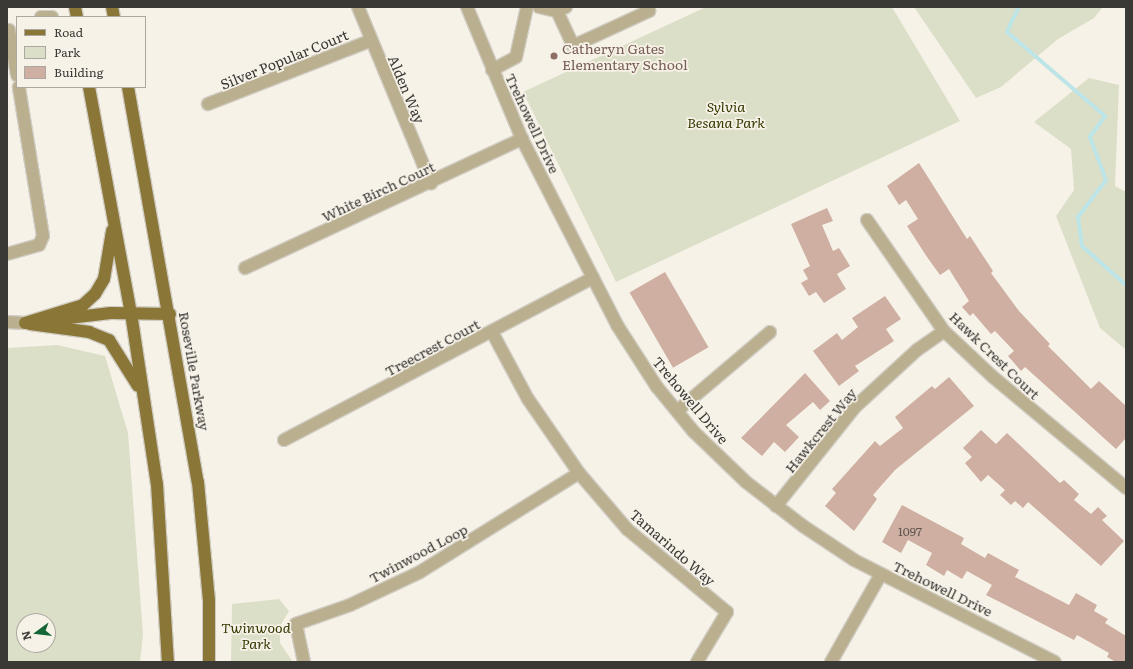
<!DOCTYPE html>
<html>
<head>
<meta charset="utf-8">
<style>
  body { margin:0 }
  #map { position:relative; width:1133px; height:669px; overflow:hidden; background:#f7f2e8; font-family:Literata,serif }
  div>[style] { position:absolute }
  .green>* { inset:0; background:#dcdfc7 }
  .stream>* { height:4px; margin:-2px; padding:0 2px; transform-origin:2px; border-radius:2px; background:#bde4e6 }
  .building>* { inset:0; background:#ceafa1; transform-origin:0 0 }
  .roads { filter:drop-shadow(1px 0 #d1cdc4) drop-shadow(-1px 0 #d1cdc4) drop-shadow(0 1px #d1cdc4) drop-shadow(0 -1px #d1cdc4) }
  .minor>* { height:12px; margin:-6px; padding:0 6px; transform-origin:6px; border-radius:6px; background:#bab090 }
  .major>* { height:12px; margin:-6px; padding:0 6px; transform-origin:6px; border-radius:6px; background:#8a7738 }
  .dots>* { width:11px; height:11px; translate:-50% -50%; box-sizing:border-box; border:2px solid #f7f2e8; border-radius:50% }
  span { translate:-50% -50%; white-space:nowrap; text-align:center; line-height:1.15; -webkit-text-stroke:3.5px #f7f2e8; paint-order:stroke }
  .number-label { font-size:12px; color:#605651 }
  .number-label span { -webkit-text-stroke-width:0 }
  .education-label { font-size:14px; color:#785e54 }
  .left { translate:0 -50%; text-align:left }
  .street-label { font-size:14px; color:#3b3936 }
  .park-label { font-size:14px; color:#363801; font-style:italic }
  .frame { position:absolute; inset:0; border:8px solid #3b3936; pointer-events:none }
  .legend { position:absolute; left:16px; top:16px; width:130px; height:72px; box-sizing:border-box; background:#f7f2e8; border:1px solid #aca8a1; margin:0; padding:5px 7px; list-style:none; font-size:12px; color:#3b3936 }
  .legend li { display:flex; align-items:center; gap:8px; height:20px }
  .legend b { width:20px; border:1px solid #aca8a1 }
  .north { position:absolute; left:16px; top:613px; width:40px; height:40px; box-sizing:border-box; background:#f7f2e8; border:1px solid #aca8a1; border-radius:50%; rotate:255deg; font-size:11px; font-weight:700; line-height:16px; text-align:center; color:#3b3936 }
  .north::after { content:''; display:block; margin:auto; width:14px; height:18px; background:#156737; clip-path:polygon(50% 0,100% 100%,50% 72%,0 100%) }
</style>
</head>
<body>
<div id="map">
  <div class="green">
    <i style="clip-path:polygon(706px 7px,892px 7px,960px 121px,616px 282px,523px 92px)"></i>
    <i style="clip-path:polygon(914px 7px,1103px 7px,1094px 18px,1058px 39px,1001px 87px,976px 98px)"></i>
    <i style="clip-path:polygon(1089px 78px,1119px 85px,1115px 186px,1126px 192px,1126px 350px,1100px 328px,1056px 216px,1074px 190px,1071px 149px,1034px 122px)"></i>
    <i style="clip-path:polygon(evenodd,57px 345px,105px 356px,128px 433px,143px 635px,140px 662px,7px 662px,7px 348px,57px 345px,24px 621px,48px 621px,48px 645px,24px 645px,24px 621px)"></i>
    <i style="clip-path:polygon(279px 599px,289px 611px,280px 626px,280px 643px,293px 662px,231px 662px,232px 604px)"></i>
  </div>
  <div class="stream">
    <i style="left:1019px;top:7px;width:28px;rotate:116deg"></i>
    <i style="left:1007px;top:32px;width:129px;rotate:40.6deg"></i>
    <i style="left:1105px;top:116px;width:26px;rotate:126deg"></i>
    <i style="left:1090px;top:137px;width:46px;rotate:69.6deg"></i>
    <i style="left:1106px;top:180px;width:46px;rotate:127.1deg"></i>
    <i style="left:1078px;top:217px;width:29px;rotate:82deg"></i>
    <i style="left:1082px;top:246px;width:59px;rotate:41.6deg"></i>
  </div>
  <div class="building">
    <i style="clip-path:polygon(919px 163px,967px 239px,970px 236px,993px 271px,991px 273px,1019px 311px,1050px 344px,1048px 346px,1091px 389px,1099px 381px,1126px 406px,1126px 438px,1116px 449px,1025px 367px,1021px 371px,1008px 356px,1014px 351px,995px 331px,991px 334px,973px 313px,970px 316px,962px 307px,969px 301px,949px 269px,940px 275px,927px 257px,907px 226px,918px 219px,906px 200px,899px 205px,887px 186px)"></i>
    <i style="clip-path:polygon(827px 208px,833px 221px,822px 225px,833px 251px,839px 248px,850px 266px,837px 274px,846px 289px,824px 303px,816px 292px,809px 296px,801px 283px,808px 279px,803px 270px,810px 266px,791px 224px)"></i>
    <i style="left:665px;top:272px;width:87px;height:41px;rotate:60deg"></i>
    <i style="clip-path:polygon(885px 296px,901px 319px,886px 329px,894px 341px,855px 366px,859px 371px,839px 386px,813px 351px,837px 333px,842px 340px,858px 327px,852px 318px)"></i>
    <i style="clip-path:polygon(805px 373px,830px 401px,820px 410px,813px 402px,786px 425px,799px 437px,785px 452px,774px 442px,762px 456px,741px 438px)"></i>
    <i style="clip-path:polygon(949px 377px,974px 406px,895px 470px,873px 495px,877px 499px,854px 531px,825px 506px,836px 493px,832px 489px,875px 441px,880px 446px,903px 428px,895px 417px,932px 386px,935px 389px)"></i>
    <i style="clip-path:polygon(981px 430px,996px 444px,1007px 433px,1060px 483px,1064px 480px,1079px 494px,1074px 500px,1091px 514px,1098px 507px,1107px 516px,1102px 520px,1124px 541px,1101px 566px,1028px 502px,1023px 508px,1015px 501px,1011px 505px,1000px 495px,1005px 490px,988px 475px,981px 482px,965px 463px,972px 457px,963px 448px)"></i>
    <i style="clip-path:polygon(902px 505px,964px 538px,961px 544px,985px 558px,988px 553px,1019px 570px,1015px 577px,1069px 605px,1076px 593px,1097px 605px,1094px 611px,1108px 619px,1105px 623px,1126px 636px,1126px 662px,1116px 662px,1107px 657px,1109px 653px,1077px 635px,1074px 640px,986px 595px,992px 585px,967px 571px,962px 579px,947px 570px,944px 576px,926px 565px,932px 553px,908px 540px,901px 553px,882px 542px)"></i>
  </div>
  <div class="roads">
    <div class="minor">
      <i style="left:358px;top:7px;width:191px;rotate:67.5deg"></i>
      <i style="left:467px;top:7px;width:143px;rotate:67.4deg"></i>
      <i style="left:522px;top:139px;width:209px;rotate:62.9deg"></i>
      <i style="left:617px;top:325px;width:74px;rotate:57.2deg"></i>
      <i style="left:657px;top:387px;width:58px;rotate:50.6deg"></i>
      <i style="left:694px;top:432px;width:72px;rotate:43.9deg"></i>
      <i style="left:746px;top:482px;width:72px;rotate:37.7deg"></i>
      <i style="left:803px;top:526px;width:61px;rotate:33.7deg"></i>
      <i style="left:854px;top:560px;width:225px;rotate:26.9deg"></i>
      <i style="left:539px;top:7px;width:18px;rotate:13deg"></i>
      <i style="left:557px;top:11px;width:10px;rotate:-24deg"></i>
      <i style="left:557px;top:11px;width:38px;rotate:65deg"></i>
      <i style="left:573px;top:46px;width:84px;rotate:-24.7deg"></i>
      <i style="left:649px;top:11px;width:4px;rotate:-117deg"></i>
      <i style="left:41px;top:17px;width:11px"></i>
      <i style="left:9px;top:30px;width:46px;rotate:79.9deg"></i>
      <i style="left:492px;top:70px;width:27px;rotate:-28deg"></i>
      <i style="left:516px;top:57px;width:51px;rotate:-77.6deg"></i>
      <i style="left:208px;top:104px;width:174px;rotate:-21.3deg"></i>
      <i style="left:867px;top:220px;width:135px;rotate:55.3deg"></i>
      <i style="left:944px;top:331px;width:67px;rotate:43.2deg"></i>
      <i style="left:993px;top:377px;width:173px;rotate:39.8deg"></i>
      <i style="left:7px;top:254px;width:33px;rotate:-16deg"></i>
      <i style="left:39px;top:245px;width:10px;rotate:-66deg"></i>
      <i style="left:43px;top:236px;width:151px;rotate:-99.2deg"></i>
      <i style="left:245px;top:268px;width:306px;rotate:-25deg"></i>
      <i style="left:7px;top:322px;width:18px;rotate:3deg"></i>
      <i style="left:492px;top:332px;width:76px;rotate:61.8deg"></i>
      <i style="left:528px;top:399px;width:90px;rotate:55.4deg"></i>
      <i style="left:579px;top:473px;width:74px;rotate:49.4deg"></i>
      <i style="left:627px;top:529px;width:130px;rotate:39.7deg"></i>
      <i style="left:727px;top:612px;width:58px;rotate:121deg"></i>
      <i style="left:677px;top:411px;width:122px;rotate:-40.3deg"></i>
      <i style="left:284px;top:440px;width:349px;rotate:-27.7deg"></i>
      <i style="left:776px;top:506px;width:127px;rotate:-51.4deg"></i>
      <i style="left:855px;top:407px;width:84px;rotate:-42.6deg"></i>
      <i style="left:917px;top:350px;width:33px;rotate:-35deg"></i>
      <i style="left:304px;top:662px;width:39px;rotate:-102deg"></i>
      <i style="left:296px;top:624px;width:57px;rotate:-19.4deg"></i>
      <i style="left:350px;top:605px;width:77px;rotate:-25.2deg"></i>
      <i style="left:420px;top:572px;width:187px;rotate:-31.9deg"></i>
      <i style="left:831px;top:662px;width:101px;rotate:-60.4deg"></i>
    </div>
    <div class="major">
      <i style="left:75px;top:7px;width:10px;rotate:79deg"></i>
      <i style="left:112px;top:7px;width:10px;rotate:79deg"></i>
      <i style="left:89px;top:87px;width:230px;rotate:79.5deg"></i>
      <i style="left:131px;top:313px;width:173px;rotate:81.4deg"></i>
      <i style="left:157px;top:484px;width:178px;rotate:86.5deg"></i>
      <i style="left:128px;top:87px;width:401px;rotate:80deg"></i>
      <i style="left:198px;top:482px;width:119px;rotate:84.7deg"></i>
      <i style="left:209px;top:600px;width:62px;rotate:90deg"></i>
      <i style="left:52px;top:320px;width:59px;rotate:-6.8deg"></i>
      <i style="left:111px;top:313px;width:59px;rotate:1deg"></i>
      <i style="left:25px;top:323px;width:61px;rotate:-17.2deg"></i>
      <i style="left:83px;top:305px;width:16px;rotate:-43deg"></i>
      <i style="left:95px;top:294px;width:17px;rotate:-59deg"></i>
      <i style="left:104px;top:279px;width:49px;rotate:-80.5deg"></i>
      <i style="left:30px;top:324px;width:60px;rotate:7.7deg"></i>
      <i style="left:89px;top:332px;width:22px;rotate:22deg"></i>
      <i style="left:109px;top:340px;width:54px;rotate:57.8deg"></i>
    </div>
  </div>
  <div class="dots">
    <i style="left:554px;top:56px;background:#8d6e63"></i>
  </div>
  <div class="number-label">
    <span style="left:910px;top:532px">1097</span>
  </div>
  <div class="education-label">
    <span class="left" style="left:562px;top:56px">Catheryn Gates<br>Elementary School</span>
  </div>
  <div class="street-label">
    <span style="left:284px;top:59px;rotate:-22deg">Silver Popular Court</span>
    <span style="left:407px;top:89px;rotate:67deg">Alden Way</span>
    <span style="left:533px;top:123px;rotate:65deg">Trehowell Drive</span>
    <span style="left:378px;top:191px;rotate:-25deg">White Birch Court</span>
    <span style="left:432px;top:347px;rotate:-28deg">Treecrest Court</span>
    <span style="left:995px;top:355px;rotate:44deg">Hawk Crest Court</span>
    <span style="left:195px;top:371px;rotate:80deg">Roseville Parkway</span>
    <span style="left:691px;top:400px;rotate:50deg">Trehowell Drive</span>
    <span style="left:820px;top:430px;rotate:-51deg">Hawkcrest Way</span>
    <span style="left:673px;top:547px;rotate:41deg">Tamarindo Way</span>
    <span style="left:418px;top:553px;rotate:-28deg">Twinwood Loop</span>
    <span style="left:943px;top:588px;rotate:26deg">Trehowell Drive</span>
  </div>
  <div class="park-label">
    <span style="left:726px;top:114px">Sylvia<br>Besana Park</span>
    <span style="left:256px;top:635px">Twinwood<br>Park</span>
  </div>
  <div class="frame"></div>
  <ul class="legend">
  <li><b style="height:5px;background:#8a7738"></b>Road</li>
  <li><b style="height:11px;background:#dcdfc7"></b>Park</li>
  <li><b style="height:11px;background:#ceafa1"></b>Building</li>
  </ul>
  <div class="north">N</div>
</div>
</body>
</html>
